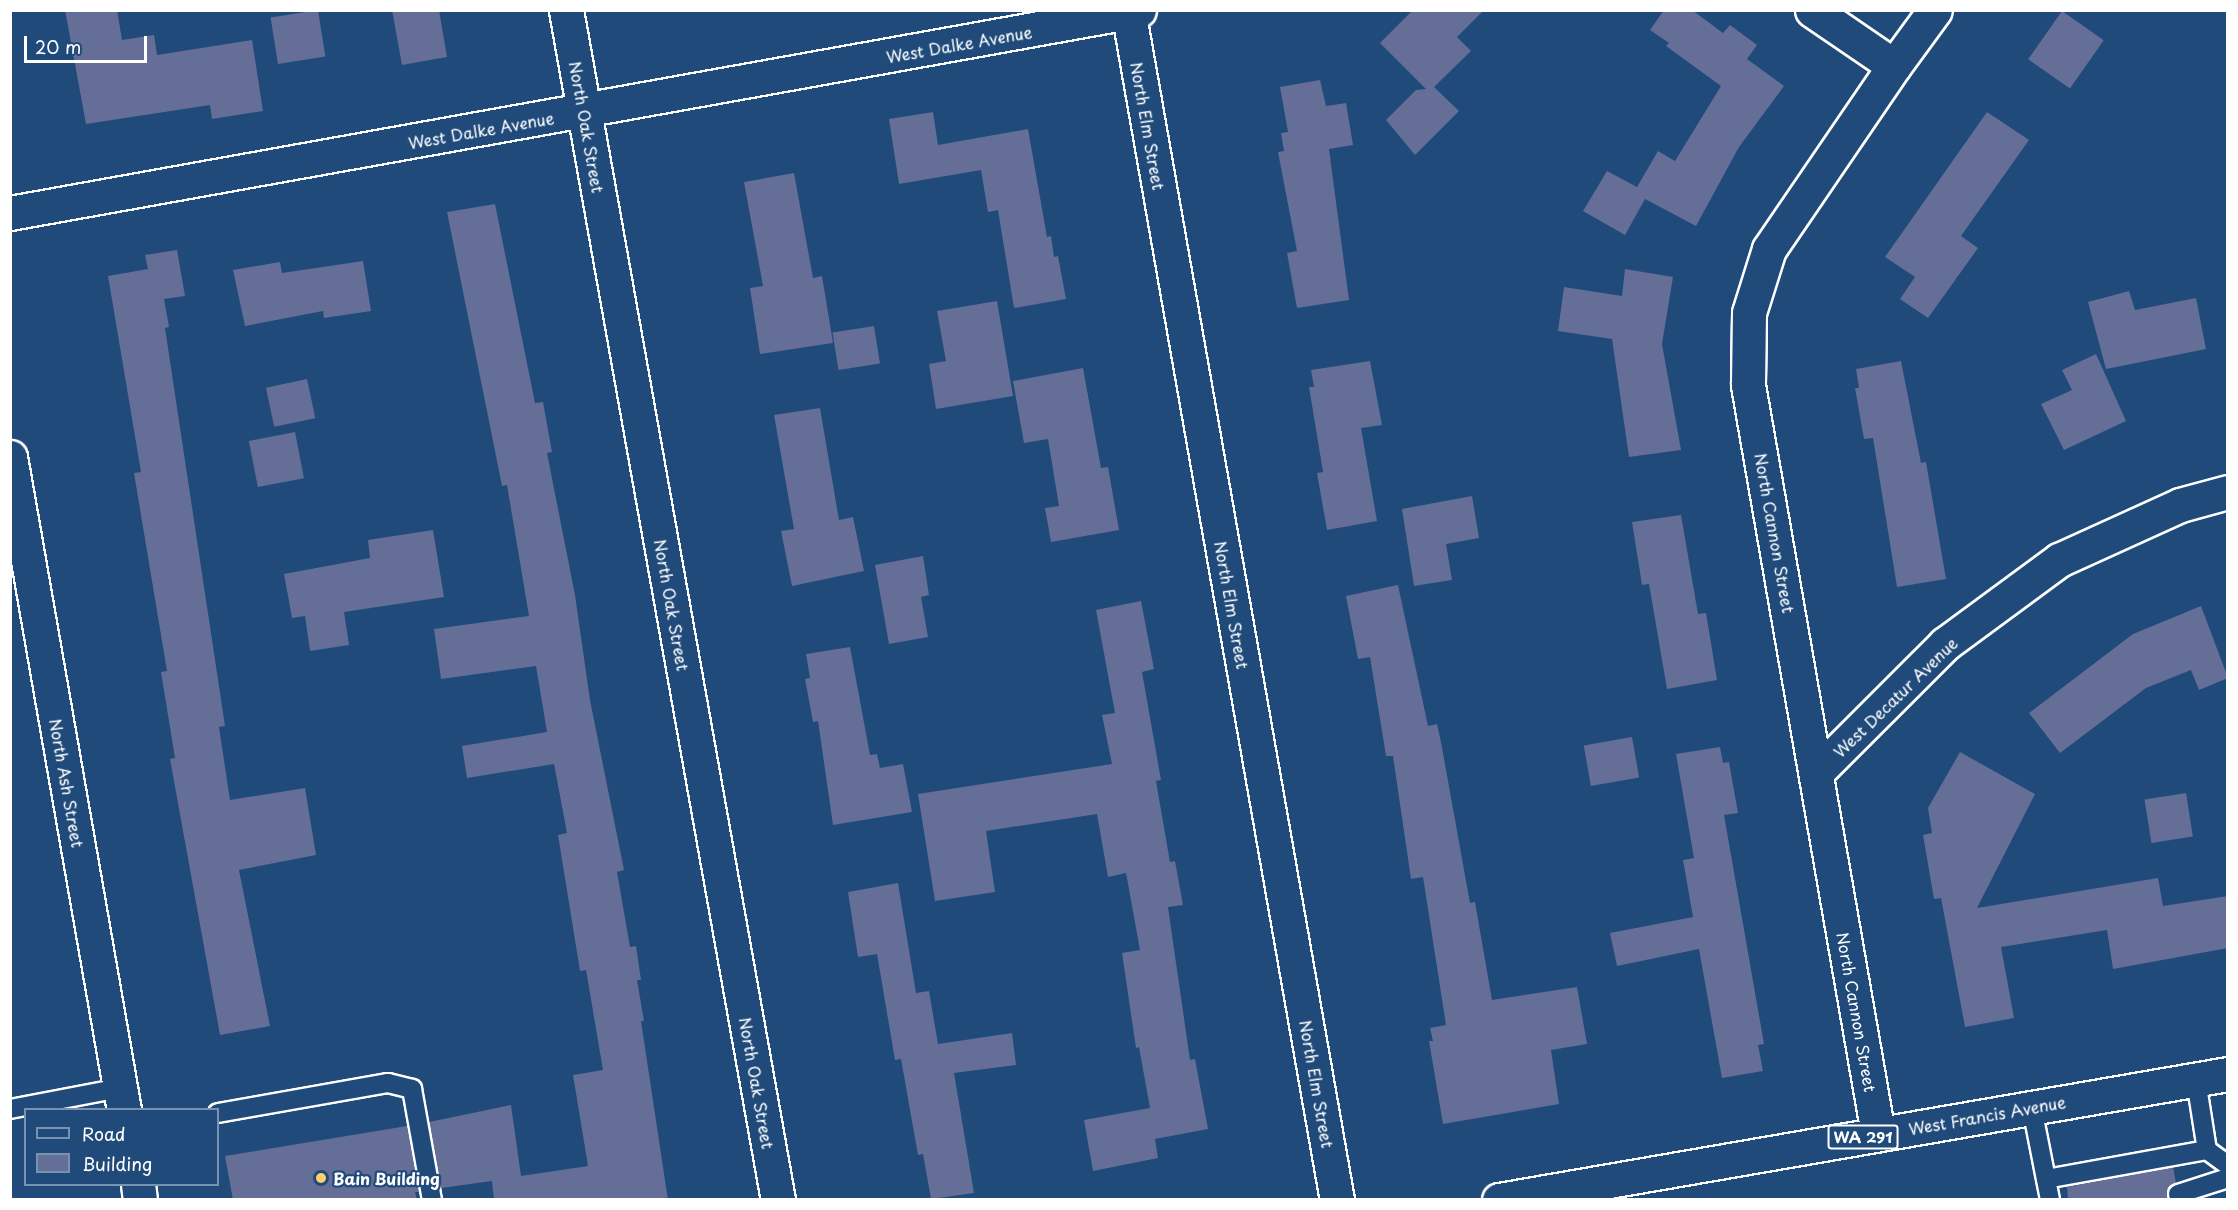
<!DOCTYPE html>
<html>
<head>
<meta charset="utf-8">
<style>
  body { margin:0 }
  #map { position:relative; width:2238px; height:1210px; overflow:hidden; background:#1f4a7a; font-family:"Playpen Sans",sans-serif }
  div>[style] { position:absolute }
  .building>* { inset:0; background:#646e97; transform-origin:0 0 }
  .roads { filter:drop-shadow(2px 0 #fff) drop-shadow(-2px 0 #fff) drop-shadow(0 2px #fff) drop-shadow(0 -2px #fff) }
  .lane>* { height:18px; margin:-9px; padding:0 9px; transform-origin:9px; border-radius:9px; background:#1f4a7a }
  .street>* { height:33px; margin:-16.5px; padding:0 16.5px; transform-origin:16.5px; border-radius:16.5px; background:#1f4a7a }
  .primary>* { height:33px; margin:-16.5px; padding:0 16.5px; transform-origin:16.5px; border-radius:16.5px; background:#1f4a7a }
  .dots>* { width:16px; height:16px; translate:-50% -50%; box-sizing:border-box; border:3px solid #1f4a7a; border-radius:50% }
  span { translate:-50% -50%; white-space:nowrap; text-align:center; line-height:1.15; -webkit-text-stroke:4.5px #1f4a7a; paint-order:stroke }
  .shield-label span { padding:2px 4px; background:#1f4a7a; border:2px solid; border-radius:4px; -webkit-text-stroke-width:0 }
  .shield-label { font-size:15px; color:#fff; font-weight:700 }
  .street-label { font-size:16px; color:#fff }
  .poi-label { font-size:16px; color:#fff; font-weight:700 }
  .left { translate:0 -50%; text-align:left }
  .frame { position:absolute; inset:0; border:12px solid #fff; pointer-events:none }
  .legend { position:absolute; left:24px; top:1108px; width:195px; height:78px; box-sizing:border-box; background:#1f4a7a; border:2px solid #7992af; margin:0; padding:8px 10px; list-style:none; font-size:18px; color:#fff }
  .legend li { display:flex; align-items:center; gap:12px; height:30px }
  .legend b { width:30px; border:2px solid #7992af }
  .scale { position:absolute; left:24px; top:36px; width:123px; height:27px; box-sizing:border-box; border:3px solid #fff; border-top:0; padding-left:8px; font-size:18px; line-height:21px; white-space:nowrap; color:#fff; -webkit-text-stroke:4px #1f4a7a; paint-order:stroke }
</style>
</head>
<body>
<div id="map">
  <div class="building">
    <i style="clip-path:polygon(65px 10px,117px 10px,122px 40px,154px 35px,157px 55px,252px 40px,263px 111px,212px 119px,210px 105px,86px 124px)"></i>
    <i style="left:318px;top:10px;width:47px;height:48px;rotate:81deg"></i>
    <i style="clip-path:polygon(392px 10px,439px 10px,447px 57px,402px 65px)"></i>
    <i style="clip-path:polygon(1413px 10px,1484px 10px,1457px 37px,1471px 51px,1434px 87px,1459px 111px,1415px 155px,1386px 120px,1416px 90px,1426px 89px,1380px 43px)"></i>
    <i style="clip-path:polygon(1664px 10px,1692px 10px,1723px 33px,1730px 25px,1757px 45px,1747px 59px,1784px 86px,1739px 147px,1696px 226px,1645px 199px,1625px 235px,1583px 211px,1607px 171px,1637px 187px,1658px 151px,1675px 161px,1721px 86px,1666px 46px,1669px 43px,1650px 30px)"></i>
    <i style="left:2062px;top:11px;width:51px;height:59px;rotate:35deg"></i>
    <i style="clip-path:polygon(1320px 80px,1326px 106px,1346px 103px,1353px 145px,1329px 149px,1349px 300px,1297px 308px,1287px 253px,1297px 251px,1278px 152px,1284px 151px,1281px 133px,1288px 132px,1280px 87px)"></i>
    <i style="clip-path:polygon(933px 112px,938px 145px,1028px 129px,1047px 237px,1051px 236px,1054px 257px,1058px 256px,1066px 299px,1014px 308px,998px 210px,988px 212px,981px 170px,899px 184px,889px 119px)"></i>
    <i style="clip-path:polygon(1987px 112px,2029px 140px,1961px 236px,1978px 248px,1928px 318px,1900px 299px,1915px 277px,1885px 257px)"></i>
    <i style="clip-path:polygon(794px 173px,813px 278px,822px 276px,833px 343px,760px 354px,750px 288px,763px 286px,744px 182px)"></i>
    <i style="clip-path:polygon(495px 204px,535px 403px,543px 402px,552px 452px,547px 453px,575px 595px,590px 700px,624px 870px,617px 872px,630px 947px,636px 946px,641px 980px,637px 980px,644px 1021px,641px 1021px,668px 1200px,494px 1200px,492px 1181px,441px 1188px,429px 1122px,511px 1105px,521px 1176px,588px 1166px,573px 1075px,603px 1070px,586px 970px,580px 971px,558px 835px,567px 833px,554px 764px,467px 778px,462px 746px,547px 732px,536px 666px,441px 679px,434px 629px,529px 616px,507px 485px,502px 486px,447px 212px)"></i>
    <i style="clip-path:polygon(177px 250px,185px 296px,164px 299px,169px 327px,165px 328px,225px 726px,219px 727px,230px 800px,305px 788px,316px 855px,239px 870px,270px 1026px,220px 1035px,170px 759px,175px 758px,161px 672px,167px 671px,134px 473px,141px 472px,108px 276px,148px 269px,145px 255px)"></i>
    <i style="clip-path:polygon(363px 261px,371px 311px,324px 318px,323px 311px,245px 326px,233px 270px,280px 262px,282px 273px)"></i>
    <i style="clip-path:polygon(1625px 269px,1673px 277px,1662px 344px,1681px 450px,1629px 457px,1612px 339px,1558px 331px,1564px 287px,1622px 296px)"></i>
    <i style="clip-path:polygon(2129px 291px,2135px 310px,2196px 298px,2206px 349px,2106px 369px,2088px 302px)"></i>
    <i style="clip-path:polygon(997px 301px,1013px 396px,936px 409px,929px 364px,946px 361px,937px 311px)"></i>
    <i style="left:874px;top:326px;width:38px;height:42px;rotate:81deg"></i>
    <i style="clip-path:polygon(2096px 354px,2126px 421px,2064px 450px,2041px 404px,2072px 390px,2062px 370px)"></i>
    <i style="clip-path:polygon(1370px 361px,1382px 425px,1361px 428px,1377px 521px,1327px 530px,1317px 473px,1323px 472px,1309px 387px,1314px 387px,1311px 370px)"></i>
    <i style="clip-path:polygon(1901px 361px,1921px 463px,1926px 462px,1946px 579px,1897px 587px,1873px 438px,1864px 439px,1855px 388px,1859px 388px,1856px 369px)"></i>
    <i style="clip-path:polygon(1083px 368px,1101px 468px,1108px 467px,1119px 530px,1051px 542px,1045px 508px,1059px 506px,1048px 439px,1024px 443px,1013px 381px)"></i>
    <i style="left:307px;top:379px;width:40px;height:42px;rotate:78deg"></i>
    <i style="clip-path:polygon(820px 408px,839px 520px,853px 517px,864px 571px,792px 586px,781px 531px,794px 529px,774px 415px)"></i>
    <i style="left:295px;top:432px;width:47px;height:47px;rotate:79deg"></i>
    <i style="clip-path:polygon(1472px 496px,1479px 538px,1446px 544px,1452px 580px,1414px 586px,1402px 509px)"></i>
    <i style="clip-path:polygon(1681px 515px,1698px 614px,1706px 613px,1717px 680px,1667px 689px,1649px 584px,1642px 585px,1632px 522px)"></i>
    <i style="clip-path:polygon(433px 530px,444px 597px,344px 612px,349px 645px,310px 651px,305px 616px,292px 618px,284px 574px,370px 558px,368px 540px)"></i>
    <i style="clip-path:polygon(923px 556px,929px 595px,921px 597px,928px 637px,889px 644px,875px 565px)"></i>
    <i style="clip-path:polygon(1398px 585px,1428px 726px,1437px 724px,1441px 742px,1470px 903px,1475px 902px,1492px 1000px,1577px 987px,1587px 1044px,1551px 1050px,1559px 1104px,1443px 1124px,1429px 1041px,1433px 1041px,1430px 1028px,1446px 1025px,1423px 877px,1411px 879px,1393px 756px,1386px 756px,1370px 657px,1358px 659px,1346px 596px)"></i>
    <i style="clip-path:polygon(1141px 601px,1154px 669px,1142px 672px,1161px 780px,1156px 781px,1170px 862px,1175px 861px,1183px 905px,1168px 907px,1190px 1060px,1195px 1059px,1208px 1129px,1155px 1139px,1158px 1158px,1093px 1171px,1084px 1120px,1150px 1108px,1139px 1047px,1136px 1048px,1122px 953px,1140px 950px,1126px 873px,1108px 877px,1097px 814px,986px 831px,995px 892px,935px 901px,918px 794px,1112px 764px,1102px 715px,1115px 713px,1096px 610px)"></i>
    <i style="clip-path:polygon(2201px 606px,2228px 678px,2199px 690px,2191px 670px,2146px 688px,2060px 753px,2029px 713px,2133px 634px)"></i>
    <i style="clip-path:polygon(850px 647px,870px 755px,877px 754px,880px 768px,903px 764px,912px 812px,833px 825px,818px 721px,813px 722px,805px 679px,810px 678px,806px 654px)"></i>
    <i style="left:1632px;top:737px;width:41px;height:49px;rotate:80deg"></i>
    <i style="clip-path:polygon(1720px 747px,1723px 763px,1729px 762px,1738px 813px,1724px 815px,1764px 1044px,1758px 1045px,1763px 1071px,1722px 1078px,1699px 949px,1617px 966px,1610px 933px,1693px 917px,1683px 860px,1694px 858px,1676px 754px)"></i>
    <i style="clip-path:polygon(1960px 752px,2035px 794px,1977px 908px,2158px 878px,2163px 906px,2228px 896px,2228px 948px,2113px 969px,2107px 930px,2001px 947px,2014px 1018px,1965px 1027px,1941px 898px,1934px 899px,1923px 835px,1932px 833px,1928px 808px)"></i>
    <i style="left:2186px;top:793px;width:44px;height:42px;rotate:81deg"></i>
    <i style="clip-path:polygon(898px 883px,916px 993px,929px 991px,938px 1044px,1012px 1033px,1016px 1065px,954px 1073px,974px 1193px,931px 1199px,923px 1154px,918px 1155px,901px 1059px,895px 1060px,877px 954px,858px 957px,848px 892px)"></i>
    <i style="clip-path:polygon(407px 1126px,419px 1192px,415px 1192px,417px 1200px,233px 1200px,225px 1156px)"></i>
    <i style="clip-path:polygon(2173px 1167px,2176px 1183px,2167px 1191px,2169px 1200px,2068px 1200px,2067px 1187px)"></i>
  </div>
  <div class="roads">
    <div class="lane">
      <i style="left:2196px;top:1080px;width:71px;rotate:81.1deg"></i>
      <i style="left:2032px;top:1108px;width:94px;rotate:78.9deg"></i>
      <i style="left:10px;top:1109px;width:112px;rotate:-10.8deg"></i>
      <i style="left:218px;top:1113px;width:173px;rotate:-10deg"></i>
      <i style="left:388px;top:1083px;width:25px;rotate:14deg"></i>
      <i style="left:412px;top:1089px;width:113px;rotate:79.8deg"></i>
      <i style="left:2046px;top:1179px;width:164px;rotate:-10.2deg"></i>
      <i style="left:2207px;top:1150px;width:26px;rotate:36deg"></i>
      <i style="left:2178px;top:1194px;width:52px;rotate:-17.7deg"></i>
    </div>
    <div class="street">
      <i style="left:566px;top:10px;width:1209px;rotate:79.9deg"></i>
      <i style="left:1128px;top:10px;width:1208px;rotate:80.04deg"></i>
      <i style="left:1812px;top:10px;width:99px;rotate:34.3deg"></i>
      <i style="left:1894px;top:66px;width:222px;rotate:124.3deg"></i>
      <i style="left:1769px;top:249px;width:67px;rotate:107.4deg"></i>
      <i style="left:1749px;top:313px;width:72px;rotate:90.8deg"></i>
      <i style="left:1748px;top:385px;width:760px;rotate:80.15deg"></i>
      <i style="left:1894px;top:66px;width:69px;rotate:-53.8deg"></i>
      <i style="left:10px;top:213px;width:1147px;rotate:-10.19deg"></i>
      <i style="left:1817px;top:772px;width:181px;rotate:-45deg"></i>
      <i style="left:1945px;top:644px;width:142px;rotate:-36.4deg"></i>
      <i style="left:2059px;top:560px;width:133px;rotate:-24.4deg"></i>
      <i style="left:2180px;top:505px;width:50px;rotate:-15.2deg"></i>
    </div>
    <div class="primary">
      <i style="left:10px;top:457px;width:663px;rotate:80.1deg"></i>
      <i style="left:138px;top:1184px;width:16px;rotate:83deg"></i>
      <i style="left:1499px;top:1200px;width:740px;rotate:-9.81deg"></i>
    </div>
  </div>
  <div class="dots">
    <i style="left:321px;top:1178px;background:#ffd166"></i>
  </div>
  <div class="shield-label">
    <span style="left:1863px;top:1137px">WA 291</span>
  </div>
  <div class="street-label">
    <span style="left:959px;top:44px;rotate:-10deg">West Dalke Avenue</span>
    <span style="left:1148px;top:126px;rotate:80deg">North Elm Street</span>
    <span style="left:587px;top:127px;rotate:80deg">North Oak Street</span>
    <span style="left:481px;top:130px;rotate:-10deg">West Dalke Avenue</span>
    <span style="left:1775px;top:533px;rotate:80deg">North Cannon Street</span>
    <span style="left:672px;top:605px;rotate:80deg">North Oak Street</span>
    <span style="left:1232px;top:605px;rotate:80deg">North Elm Street</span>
    <span style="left:1895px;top:697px;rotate:-44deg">West Decatur Avenue</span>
    <span style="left:67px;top:783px;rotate:80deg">North Ash Street</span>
    <span style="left:1857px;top:1012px;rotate:80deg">North Cannon Street</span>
    <span style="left:757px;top:1083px;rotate:80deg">North Oak Street</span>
    <span style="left:1317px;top:1084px;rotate:80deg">North Elm Street</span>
    <span style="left:1987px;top:1115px;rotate:-10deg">West Francis Avenue</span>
  </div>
  <div class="poi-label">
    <span class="left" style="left:333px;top:1178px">Bain Building</span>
  </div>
  <div class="frame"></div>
  <ul class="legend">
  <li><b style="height:8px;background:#1f4a7a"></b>Road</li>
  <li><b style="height:16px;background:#646e97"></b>Building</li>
  </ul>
  <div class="scale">20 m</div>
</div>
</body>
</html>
